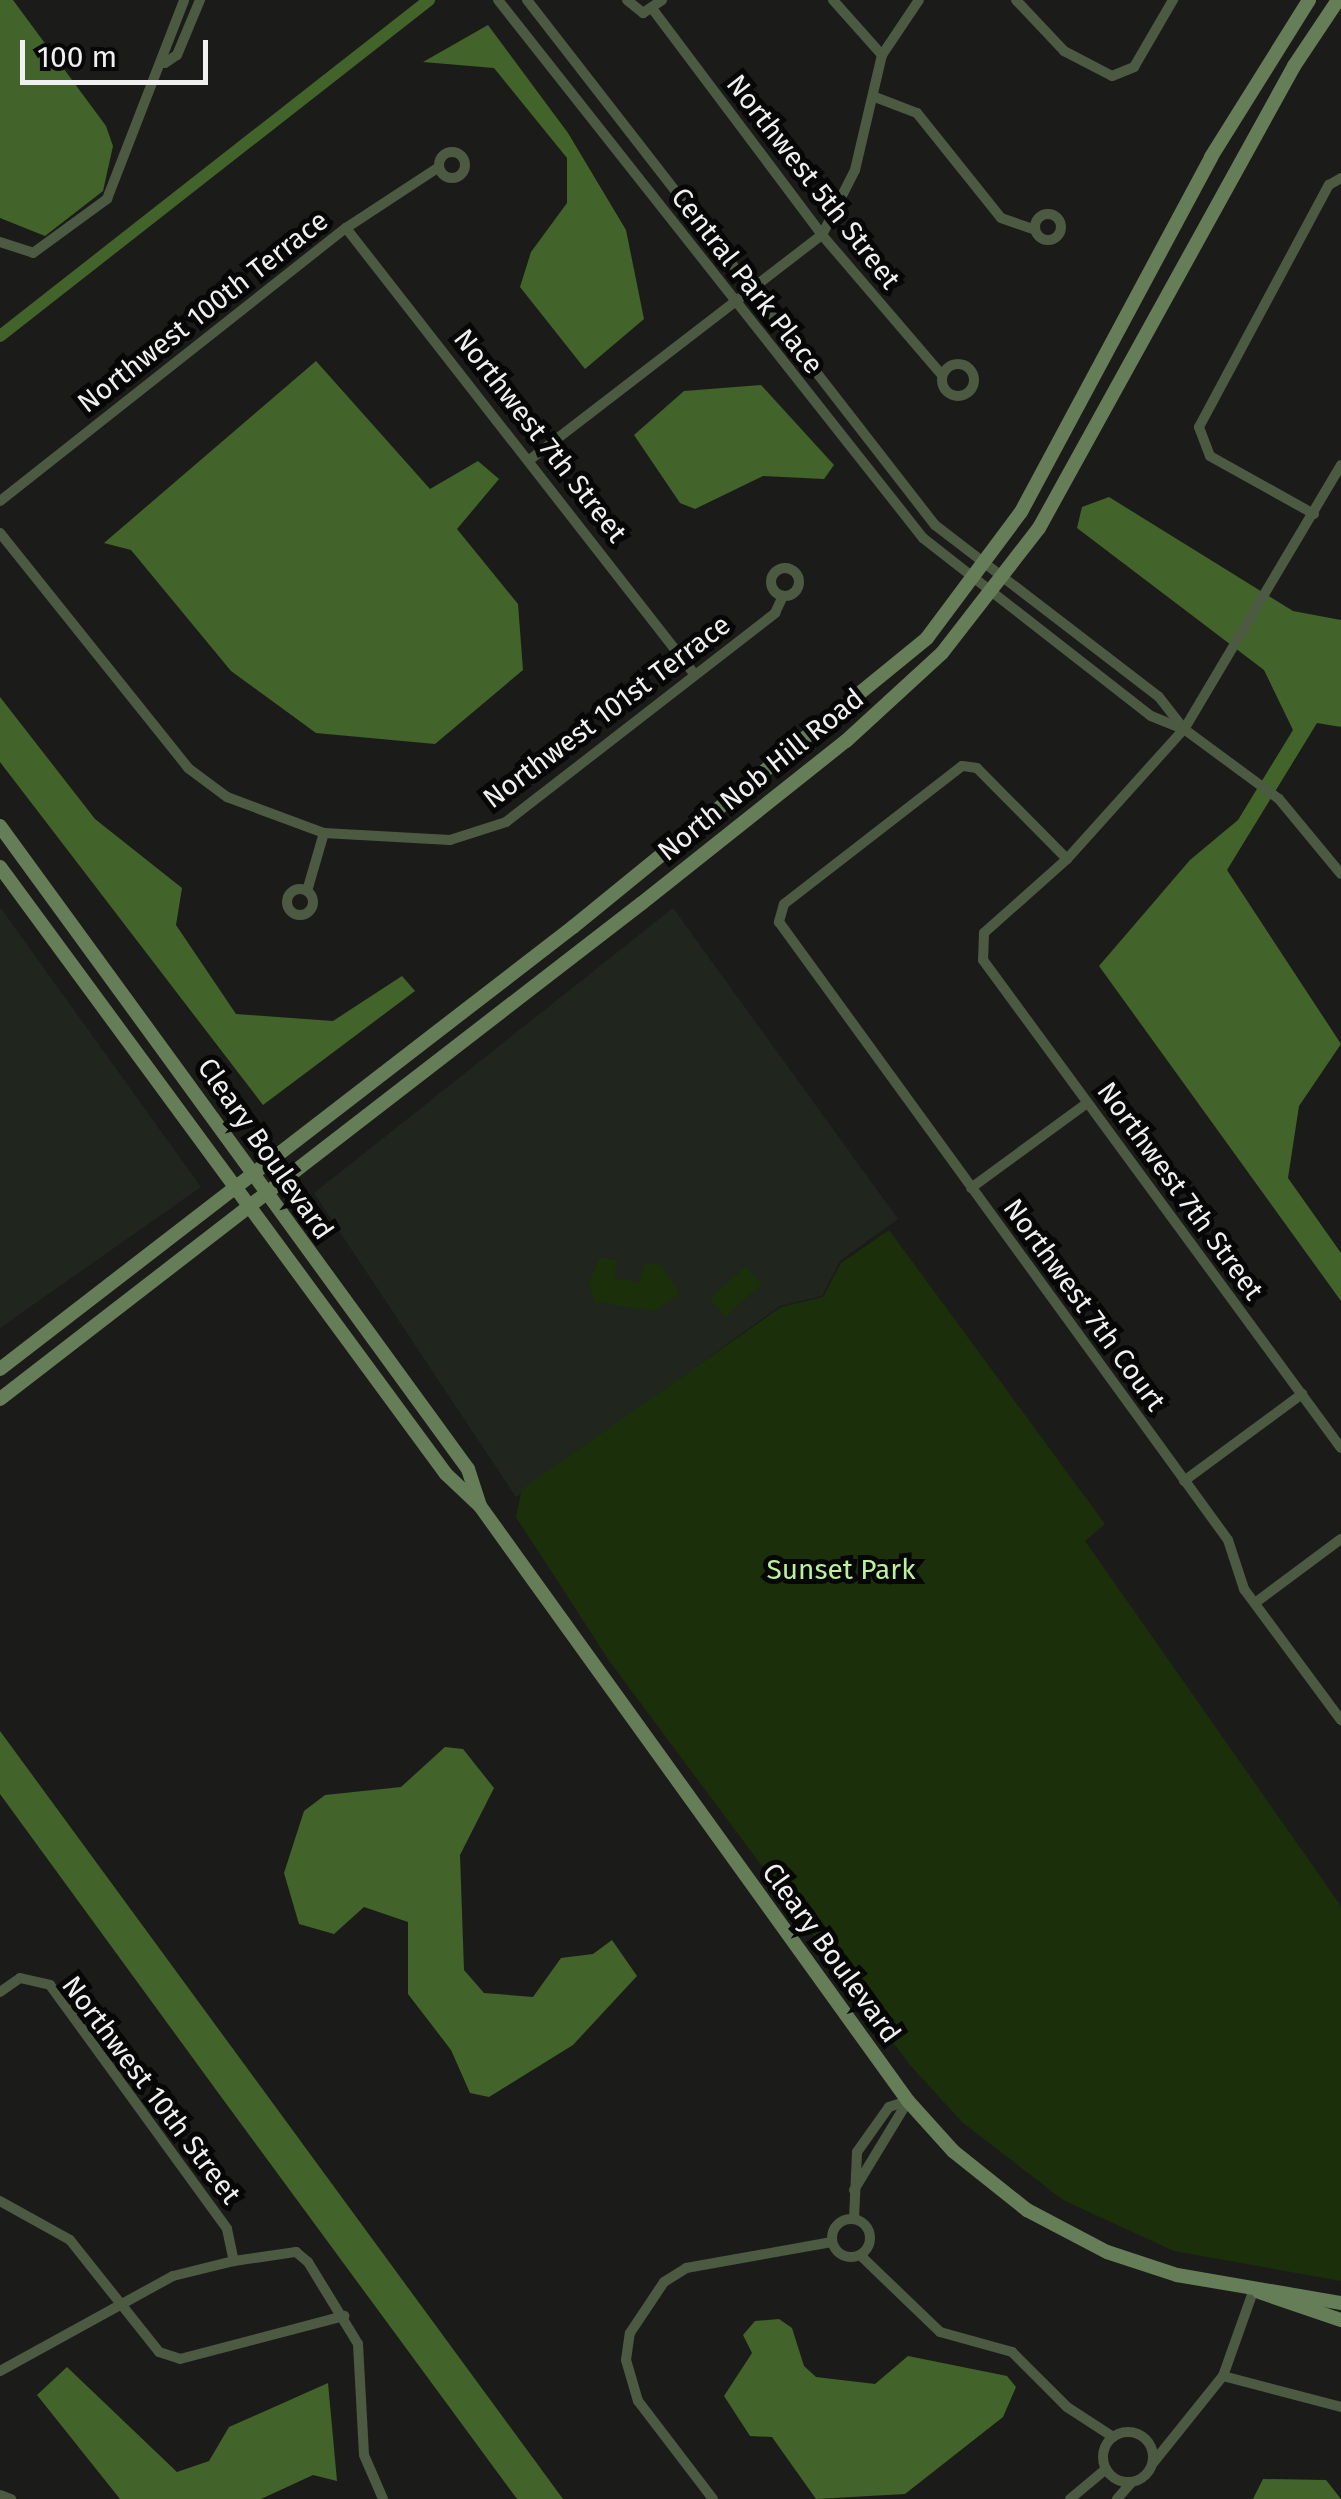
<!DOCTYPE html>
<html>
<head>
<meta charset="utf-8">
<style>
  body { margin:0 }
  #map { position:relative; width:1341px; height:2499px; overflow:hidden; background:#1b1c1a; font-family:"Fira Sans",sans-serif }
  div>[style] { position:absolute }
  .built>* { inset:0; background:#20251e }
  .green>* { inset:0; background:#1b2f0a; transform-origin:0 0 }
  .water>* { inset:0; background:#426329 }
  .canal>* { height:12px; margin:-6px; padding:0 6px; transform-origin:6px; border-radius:6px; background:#426329 }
  .street>* { height:10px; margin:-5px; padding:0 5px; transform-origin:5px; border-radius:5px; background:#4c5a42 }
  .street>.ring { margin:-5px; padding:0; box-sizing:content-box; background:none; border:10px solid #4c5a42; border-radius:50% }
  .secondary>* { height:14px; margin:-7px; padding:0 7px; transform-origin:7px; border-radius:7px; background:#667e57 }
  span { translate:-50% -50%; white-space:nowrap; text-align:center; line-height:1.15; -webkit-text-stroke:10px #060706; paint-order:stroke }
  .street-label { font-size:28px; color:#eff0ef }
  .park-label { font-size:28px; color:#bdf09b }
  .scale { position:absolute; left:20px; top:40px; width:188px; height:45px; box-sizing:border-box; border:5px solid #eff0ef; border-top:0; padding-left:12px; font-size:30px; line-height:35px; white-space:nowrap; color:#eff0ef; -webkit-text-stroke:8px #060706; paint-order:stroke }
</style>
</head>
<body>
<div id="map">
  <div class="built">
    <i style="clip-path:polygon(0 907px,201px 1187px,0 1328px)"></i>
    <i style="clip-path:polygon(673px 908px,898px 1219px,840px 1261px,822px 1296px,780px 1306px,516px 1497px,314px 1193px)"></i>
  </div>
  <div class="green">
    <i style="clip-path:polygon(889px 1230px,1105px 1524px,1085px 1541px,1341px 1906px,1341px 2281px,1174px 2251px,1063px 2200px,962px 2122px,910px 2065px,610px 1662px,516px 1517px,522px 1489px,781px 1307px,823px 1297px,841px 1263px)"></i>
    <i style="clip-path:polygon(599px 1258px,617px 1260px,614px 1278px,640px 1282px,644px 1263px,660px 1265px,680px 1293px,655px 1311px,595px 1302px,589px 1283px)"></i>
    <i style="left:746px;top:1266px;width:24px;height:49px;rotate:48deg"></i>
  </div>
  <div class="water">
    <i style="clip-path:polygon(0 0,13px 0,106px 126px,113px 146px,103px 191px,45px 236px,0 218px)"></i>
    <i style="clip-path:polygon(488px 25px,568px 133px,626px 230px,644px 319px,585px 369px,520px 287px,531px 252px,567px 203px,567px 158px,494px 68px,423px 62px)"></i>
    <i style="clip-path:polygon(316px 361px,430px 489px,478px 461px,499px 479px,457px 529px,518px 604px,523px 670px,435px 744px,316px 733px,231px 671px,131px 550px,104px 543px)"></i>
    <i style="clip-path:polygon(761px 385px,834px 465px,824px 479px,763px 476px,695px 509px,680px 503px,634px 435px,684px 391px)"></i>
    <i style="clip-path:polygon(1109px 497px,1293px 611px,1341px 620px,1341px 727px,1317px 723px,1227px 870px,1341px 1044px,1299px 1106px,1288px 1178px,1341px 1253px,1341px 1301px,1099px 966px,1190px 860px,1238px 820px,1293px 730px,1264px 670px,1077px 528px,1082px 507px)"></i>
    <i style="clip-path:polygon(0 697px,95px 819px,182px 888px,176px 925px,236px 1014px,333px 1021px,402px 976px,415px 991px,263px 1105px,0 762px)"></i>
    <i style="clip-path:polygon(0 1731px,406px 2285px,563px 2499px,517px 2499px,222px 2098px,0 1794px)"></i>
    <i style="clip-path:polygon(445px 1747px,463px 1749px,494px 1788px,460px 1855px,464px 1970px,484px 1993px,533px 1997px,561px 1958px,593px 1954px,612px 1940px,637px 1976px,573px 2045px,489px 2097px,470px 2093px,451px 2050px,408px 1994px,408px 1922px,364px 1907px,334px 1934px,299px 1924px,284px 1873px,304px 1811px,325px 1795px,401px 1787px)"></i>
    <i style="clip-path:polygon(779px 2319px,792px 2328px,804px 2366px,816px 2377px,875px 2384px,908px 2356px,1007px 2376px,1016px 2387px,1003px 2417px,905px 2494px,816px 2499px,772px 2437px,750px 2436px,724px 2396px,752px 2353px,743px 2335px,755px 2321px)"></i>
    <i style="clip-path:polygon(67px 2367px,177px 2472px,209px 2461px,229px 2427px,328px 2383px,337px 2481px,313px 2475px,261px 2499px,120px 2499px,37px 2395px)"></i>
    <i style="clip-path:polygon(1263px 2479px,1326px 2480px,1341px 2499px,1253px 2499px)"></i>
  </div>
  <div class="canal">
    <i style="left:0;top:336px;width:545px;rotate:-38.07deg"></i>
  </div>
  <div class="street">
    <i style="left:498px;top:0;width:686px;rotate:51.69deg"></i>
    <i style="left:923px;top:538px;width:289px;rotate:38deg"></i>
    <i style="left:1151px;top:716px;width:35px;rotate:22deg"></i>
    <i style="left:1184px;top:729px;width:118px;rotate:36.4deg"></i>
    <i style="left:1279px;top:799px;width:97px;rotate:50.4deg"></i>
    <i style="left:527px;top:0;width:665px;rotate:52.15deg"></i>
    <i style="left:935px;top:525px;width:282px;rotate:37.5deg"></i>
    <i style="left:1159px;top:697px;width:39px;rotate:52deg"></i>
    <i style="left:627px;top:0;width:21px;rotate:39deg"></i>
    <i style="left:643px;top:13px;width:23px;rotate:-34deg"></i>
    <i style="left:833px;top:0;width:74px;rotate:48.3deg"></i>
    <i style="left:1016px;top:0;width:70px;rotate:46.7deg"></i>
    <i style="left:1064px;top:51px;width:54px;rotate:27.5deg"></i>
    <i style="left:1112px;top:76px;width:24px;rotate:-22deg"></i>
    <i style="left:1134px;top:67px;width:78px;rotate:-59.8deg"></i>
    <i style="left:654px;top:11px;width:280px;rotate:53.1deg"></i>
    <i style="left:822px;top:235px;width:184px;rotate:49.4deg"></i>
    <i style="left:165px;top:63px;width:14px;rotate:-34deg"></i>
    <i style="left:177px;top:55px;width:60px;rotate:-67.3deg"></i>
    <i style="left:875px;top:97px;width:45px;rotate:20.9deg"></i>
    <i style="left:917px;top:113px;width:134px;rotate:51.3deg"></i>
    <i style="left:1001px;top:218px;width:36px;rotate:19deg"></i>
    <i class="ring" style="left:439px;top:152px;width:16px;height:16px"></i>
    <i class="ring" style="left:1035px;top:214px;width:16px;height:16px"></i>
    <i style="left:346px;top:228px;width:567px;rotate:52.02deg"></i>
    <i style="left:0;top:242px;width:35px;rotate:18deg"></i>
    <i style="left:33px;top:253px;width:92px;rotate:-36.1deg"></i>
    <i style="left:107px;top:199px;width:213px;rotate:-68.8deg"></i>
    <i class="ring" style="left:942px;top:364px;width:22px;height:22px"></i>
    <i style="left:532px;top:458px;width:366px;rotate:-37.6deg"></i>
    <i style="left:822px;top:235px;width:73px;rotate:-63.1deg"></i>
    <i style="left:855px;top:170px;width:118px;rotate:-76.8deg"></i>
    <i style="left:882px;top:55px;width:66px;rotate:-56.1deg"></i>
    <i style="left:1341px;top:465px;width:307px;rotate:120.7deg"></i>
    <i style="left:1184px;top:729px;width:175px;rotate:132deg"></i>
    <i style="left:1067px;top:859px;width:111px;rotate:138.3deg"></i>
    <i style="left:984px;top:933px;width:27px;rotate:92deg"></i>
    <i style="left:983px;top:960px;width:605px;rotate:53.74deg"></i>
    <i style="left:0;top:501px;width:441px;rotate:-38.3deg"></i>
    <i style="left:346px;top:228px;width:111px;rotate:-33.3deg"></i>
    <i style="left:1314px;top:514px;width:119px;rotate:-150.9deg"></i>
    <i style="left:1210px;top:456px;width:31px;rotate:-111deg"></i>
    <i style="left:1199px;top:427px;width:275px;rotate:-61.8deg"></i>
    <i style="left:1329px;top:185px;width:14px;rotate:-30deg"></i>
    <i style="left:0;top:533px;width:301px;rotate:51.3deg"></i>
    <i style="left:188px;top:768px;width:49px;rotate:36.6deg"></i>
    <i style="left:227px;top:797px;width:103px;rotate:20.4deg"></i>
    <i style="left:324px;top:833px;width:126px;rotate:3.2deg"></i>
    <i style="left:450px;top:840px;width:59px;rotate:-17.8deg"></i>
    <i style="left:506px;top:822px;width:341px;rotate:-37.8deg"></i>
    <i style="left:775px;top:613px;width:19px;rotate:-65deg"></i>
    <i class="ring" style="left:771px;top:568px;width:18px;height:18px"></i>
    <i style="left:1067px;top:859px;width:128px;rotate:-134.7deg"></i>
    <i style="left:977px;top:768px;width:15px;rotate:-172deg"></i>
    <i style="left:962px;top:766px;width:225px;rotate:142.2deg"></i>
    <i style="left:784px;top:904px;width:19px;rotate:106deg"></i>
    <i style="left:779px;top:922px;width:764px;rotate:54deg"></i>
    <i style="left:1228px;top:1540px;width:52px;rotate:71.9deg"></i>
    <i style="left:1244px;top:1589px;width:163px;rotate:53.5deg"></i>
    <i class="ring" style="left:287px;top:889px;width:16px;height:16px"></i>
    <i style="left:307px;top:891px;width:60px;rotate:-73.7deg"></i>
    <i style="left:971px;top:1188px;width:144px;rotate:-36.2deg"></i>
    <i style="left:1184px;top:1481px;width:147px;rotate:-36.4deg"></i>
    <i style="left:1255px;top:1603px;width:107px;rotate:-36.7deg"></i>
    <i style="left:0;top:1992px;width:24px;rotate:-35deg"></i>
    <i style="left:20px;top:1978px;width:31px;rotate:13deg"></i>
    <i style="left:50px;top:1985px;width:301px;rotate:54deg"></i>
    <i style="left:227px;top:2229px;width:33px;rotate:78deg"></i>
    <i style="left:234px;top:2261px;width:63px;rotate:-8.3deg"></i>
    <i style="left:296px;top:2252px;width:16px;rotate:40deg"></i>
    <i style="left:308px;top:2262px;width:96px;rotate:58.6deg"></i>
    <i style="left:358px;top:2344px;width:111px;rotate:86.9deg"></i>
    <i style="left:364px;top:2455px;width:48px;rotate:66.6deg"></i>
    <i style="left:854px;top:2190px;width:104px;rotate:-58.8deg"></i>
    <i style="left:0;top:2201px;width:80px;rotate:29.1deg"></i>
    <i style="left:70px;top:2240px;width:143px;rotate:51.5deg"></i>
    <i style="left:159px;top:2352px;width:22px;rotate:18deg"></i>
    <i style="left:180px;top:2359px;width:170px;rotate:-14.7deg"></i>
    <i class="ring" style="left:832px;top:2219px;width:28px;height:28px"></i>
    <i style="left:854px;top:2219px;width:67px;rotate:-87.4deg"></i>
    <i style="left:857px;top:2152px;width:55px;rotate:-54.6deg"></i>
    <i style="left:889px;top:2107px;width:20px;rotate:-18deg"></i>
    <i style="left:860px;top:2255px;width:111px;rotate:43.9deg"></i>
    <i style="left:940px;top:2332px;width:75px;rotate:15.5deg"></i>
    <i style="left:1012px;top:2352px;width:78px;rotate:45deg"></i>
    <i style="left:1067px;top:2407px;width:55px;rotate:33.1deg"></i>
    <i style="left:0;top:2371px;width:197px;rotate:-28.8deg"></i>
    <i style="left:173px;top:2276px;width:63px;rotate:-13.8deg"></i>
    <i style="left:1223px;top:2376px;width:122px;rotate:14.7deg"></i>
    <i class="ring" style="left:1103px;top:2432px;width:40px;height:40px"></i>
    <i style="left:1153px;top:2463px;width:112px;rotate:-51.2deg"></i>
    <i style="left:1223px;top:2376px;width:92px;rotate:-70.4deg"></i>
    <i style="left:0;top:2495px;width:12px;rotate:20deg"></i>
    <i style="left:713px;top:2499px;width:123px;rotate:-127.4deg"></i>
    <i style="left:638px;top:2401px;width:43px;rotate:-106.3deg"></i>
    <i style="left:626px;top:2360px;width:27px;rotate:-82deg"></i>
    <i style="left:630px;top:2333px;width:61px;rotate:-56.3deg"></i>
    <i style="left:664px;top:2282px;width:26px;rotate:-32deg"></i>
    <i style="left:686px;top:2268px;width:148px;rotate:-10.1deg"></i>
    <i style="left:1070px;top:2499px;width:47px;rotate:-39.8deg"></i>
    <i style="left:1117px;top:2499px;width:21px;rotate:-49deg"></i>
  </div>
  <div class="secondary">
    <i style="left:0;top:826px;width:795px;rotate:53.95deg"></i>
    <i style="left:468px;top:1469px;width:38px;rotate:72deg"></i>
    <i style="left:0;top:867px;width:753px;rotate:53.69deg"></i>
    <i style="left:446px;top:1474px;width:47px;rotate:43.3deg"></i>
    <i style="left:480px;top:1506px;width:733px;rotate:54.27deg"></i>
    <i style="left:908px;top:2101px;width:67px;rotate:48deg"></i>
    <i style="left:953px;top:2151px;width:95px;rotate:38.6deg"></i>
    <i style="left:1027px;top:2210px;width:90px;rotate:27.7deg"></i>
    <i style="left:1107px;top:2252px;width:74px;rotate:18.2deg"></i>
    <i style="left:1177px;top:2275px;width:166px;rotate:9.7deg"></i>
    <i style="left:0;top:1369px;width:724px;rotate:-37.65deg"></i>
    <i style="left:573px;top:927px;width:457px;rotate:-39.2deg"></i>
    <i style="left:927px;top:638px;width:157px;rotate:-53.3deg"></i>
    <i style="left:1021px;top:512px;width:403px;rotate:-61.8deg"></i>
    <i style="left:1211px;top:157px;width:185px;rotate:-58deg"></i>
    <i style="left:0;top:1399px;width:811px;rotate:-37.69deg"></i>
    <i style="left:642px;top:903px;width:260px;rotate:-38.5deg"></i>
    <i style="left:846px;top:741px;width:130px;rotate:-42.5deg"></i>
    <i style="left:942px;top:653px;width:158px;rotate:-52.2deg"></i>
    <i style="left:1039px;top:528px;width:528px;rotate:-61.1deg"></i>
    <i style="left:1294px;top:66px;width:79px;rotate:-56.3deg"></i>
    <i style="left:1259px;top:2292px;width:87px;rotate:18.9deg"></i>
  </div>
  <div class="street-label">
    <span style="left:813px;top:182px;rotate:52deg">Northwest 5th Street</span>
    <span style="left:747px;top:281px;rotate:52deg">Central Park Place</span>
    <span style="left:203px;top:312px;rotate:-38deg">Northwest 100th Terrace</span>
    <span style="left:540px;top:436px;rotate:52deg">Northwest 7th Street</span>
    <span style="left:607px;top:712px;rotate:-37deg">Northwest 101st Terrace</span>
    <span style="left:761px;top:775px;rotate:-39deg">North Nob Hill Road</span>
    <span style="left:265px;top:1149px;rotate:55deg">Cleary Boulevard</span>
    <span style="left:1180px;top:1191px;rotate:54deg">Northwest 7th Street</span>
    <span style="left:1084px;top:1305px;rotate:54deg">Northwest 7th Court</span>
    <span style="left:831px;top:1953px;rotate:54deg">Cleary Boulevard</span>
    <span style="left:151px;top:2090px;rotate:53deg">Northwest 10th Street</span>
  </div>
  <div class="park-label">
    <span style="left:841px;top:1570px">Sunset Park</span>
  </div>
  <div class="scale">100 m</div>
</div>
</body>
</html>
